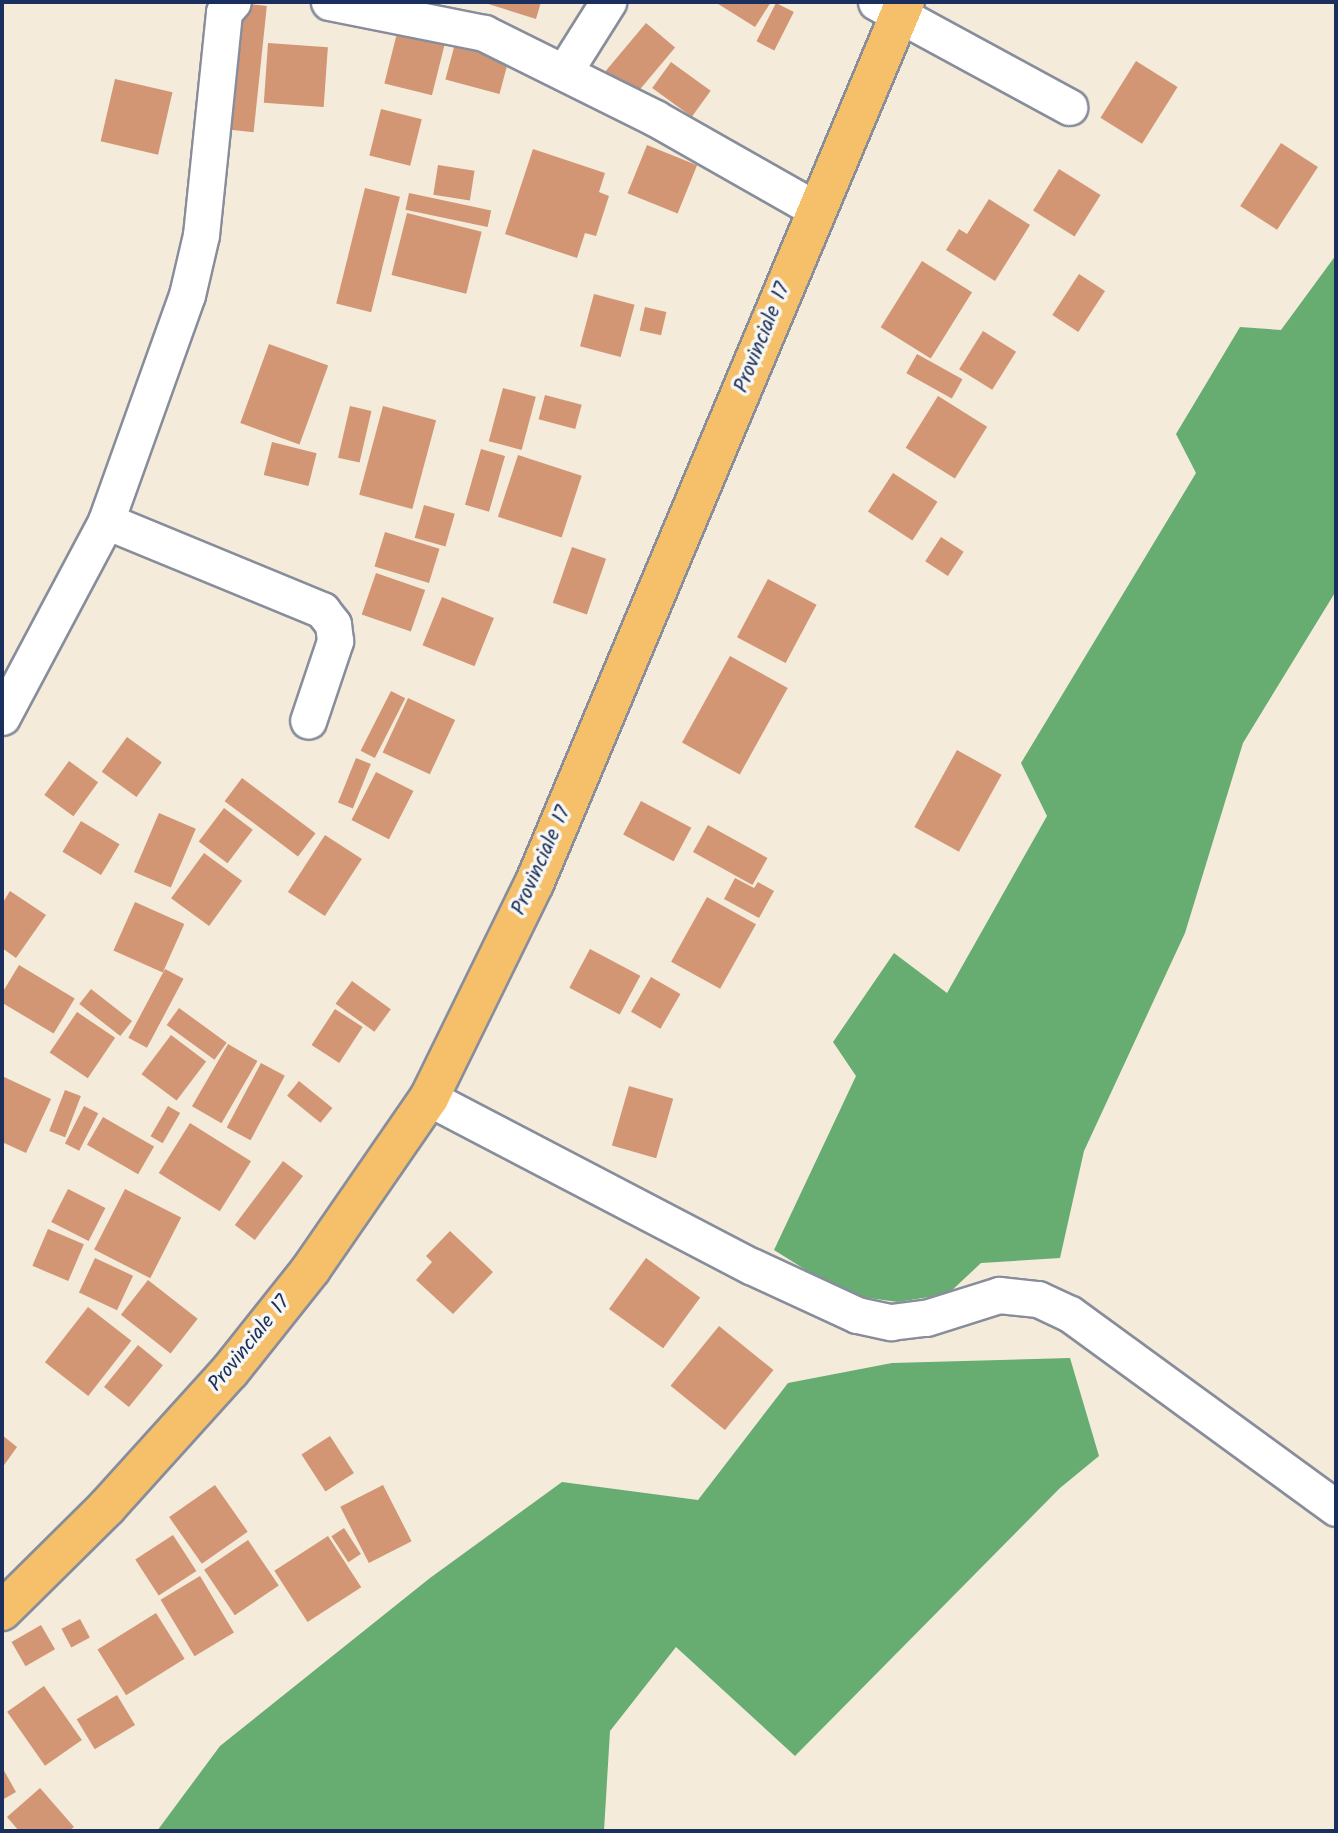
<!DOCTYPE html>
<html>
<head>
<meta charset="utf-8">
<style>
  body { margin:0 }
  #map { position:relative; width:1338px; height:1833px; overflow:hidden; background:#f4ebdb; font-family:Kalam,sans-serif }
  div>[style] { position:absolute }
  .forest>* { inset:0; background:#67ad72 }
  .building>* { inset:0; background:#d29674; transform-origin:0 0 }
  .roads { filter:drop-shadow(2px 0 #888d9c) drop-shadow(-2px 0 #888d9c) drop-shadow(0 2px #888d9c) drop-shadow(0 -2px #888d9c) }
  .street>* { height:35px; margin:-17.5px; padding:0 17.5px; transform-origin:17.5px; border-radius:17.5px; background:#fff }
  .primary>* { height:38px; margin:-19px; padding:0 19px; transform-origin:19px; border-radius:19px; background:#f6c06b }
  span { translate:-50% -50%; white-space:nowrap; text-align:center; line-height:1.15; -webkit-text-stroke:7px #f6f6f2; paint-order:stroke }
  .street-label { font-size:21px; color:#1b2f5e }
  .frame { position:absolute; inset:0; border:4px solid #1b2f5e; pointer-events:none }
</style>
</head>
<body>
<div id="map">
  <div class="forest">
    <i style="clip-path:polygon(1336px 255px,1336px 591px,1243px 743px,1185px 933px,1084px 1151px,1060px 1258px,981px 1263px,948px 1294px,898px 1302px,846px 1295px,774px 1250px,856px 1076px,833px 1042px,894px 953px,947px 993px,1047px 816px,1021px 763px,1196px 473px,1176px 434px,1240px 327px,1281px 330px)"></i>
    <i style="clip-path:polygon(1070px 1358px,1099px 1456px,1060px 1488px,795px 1756px,676px 1647px,610px 1731px,604px 1831px,157px 1831px,220px 1746px,430px 1578px,562px 1482px,698px 1500px,788px 1383px,892px 1363px)"></i>
  </div>
  <div class="building">
    <i style="clip-path:polygon(482px 2px,541px 2px,536px 19px)"></i>
    <i style="clip-path:polygon(715px 2px,771px 2px,755px 27px)"></i>
    <i style="left:239px;top:3px;width:28px;height:127px;rotate:6deg"></i>
    <i style="left:776px;top:3px;width:20px;height:43px;rotate:27deg"></i>
    <i style="left:646px;top:23px;width:38px;height:64px;rotate:40deg"></i>
    <i style="left:397px;top:33px;width:49px;height:52px;rotate:14deg"></i>
    <i style="left:456px;top:40px;width:56px;height:41px;rotate:15deg"></i>
    <i style="left:268px;top:43px;width:60px;height:60px;rotate:4deg"></i>
    <i style="left:1136px;top:61px;width:49px;height:67px;rotate:32deg"></i>
    <i style="left:671px;top:62px;width:49px;height:32px;rotate:36deg"></i>
    <i style="left:115px;top:79px;width:59px;height:64px;rotate:13deg"></i>
    <i style="left:381px;top:109px;width:42px;height:48px;rotate:14deg"></i>
    <i style="left:1281px;top:143px;width:44px;height:75px;rotate:33deg"></i>
    <i style="left:647px;top:145px;width:54px;height:52px;rotate:22deg"></i>
    <i style="clip-path:polygon(533px 149px,605px 173px,599px 192px,609px 196px,596px 236px,585px 233px,577px 258px,505px 234px)"></i>
    <i style="left:438px;top:165px;width:37px;height:30px;rotate:9deg"></i>
    <i style="left:1059px;top:169px;width:49px;height:49px;rotate:32deg"></i>
    <i style="left:365px;top:188px;width:36px;height:119px;rotate:14deg"></i>
    <i style="left:409px;top:193px;width:84px;height:17px;rotate:12deg"></i>
    <i style="clip-path:polygon(989px 199px,1030px 225px,995px 281px,946px 250px,959px 229px,967px 234px)"></i>
    <i style="left:407px;top:213px;width:77px;height:64px;rotate:14deg"></i>
    <i style="left:922px;top:261px;width:59px;height:78px;rotate:32deg"></i>
    <i style="left:1079px;top:274px;width:31px;height:49px;rotate:33deg"></i>
    <i style="left:594px;top:294px;width:42px;height:54px;rotate:15deg"></i>
    <i style="left:645px;top:307px;width:22px;height:24px;rotate:13deg"></i>
    <i style="left:983px;top:331px;width:39px;height:45px;rotate:32deg"></i>
    <i style="left:269px;top:344px;width:63px;height:84px;rotate:20deg"></i>
    <i style="left:917px;top:354px;width:52px;height:22px;rotate:29deg"></i>
    <i style="left:503px;top:388px;width:34px;height:55px;rotate:15deg"></i>
    <i style="left:545px;top:395px;width:38px;height:25px;rotate:15deg"></i>
    <i style="left:938px;top:396px;width:58px;height:61px;rotate:32deg"></i>
    <i style="left:350px;top:406px;width:22px;height:53px;rotate:13deg"></i>
    <i style="left:383px;top:406px;width:55px;height:92px;rotate:15deg"></i>
    <i style="left:272px;top:442px;width:46px;height:34px;rotate:14deg"></i>
    <i style="left:481px;top:449px;width:25px;height:58px;rotate:16deg"></i>
    <i style="left:518px;top:455px;width:67px;height:65px;rotate:18deg"></i>
    <i style="left:893px;top:473px;width:53px;height:46px;rotate:33deg"></i>
    <i style="left:424px;top:505px;width:32px;height:34px;rotate:16deg"></i>
    <i style="left:385px;top:532px;width:57px;height:36px;rotate:17deg"></i>
    <i style="left:941px;top:537px;width:27px;height:29px;rotate:33deg"></i>
    <i style="left:572px;top:547px;width:36px;height:59px;rotate:19deg"></i>
    <i style="left:376px;top:573px;width:52px;height:44px;rotate:19deg"></i>
    <i style="left:768px;top:579px;width:55px;height:66px;rotate:28deg"></i>
    <i style="left:442px;top:597px;width:56px;height:52px;rotate:22deg"></i>
    <i style="left:730px;top:656px;width:66px;height:99px;rotate:29deg"></i>
    <i style="left:391px;top:691px;width:16px;height:67px;rotate:27deg"></i>
    <i style="left:408px;top:698px;width:52px;height:60px;rotate:25deg"></i>
    <i style="left:127px;top:737px;width:43px;height:43px;rotate:36deg"></i>
    <i style="left:957px;top:750px;width:51px;height:88px;rotate:29deg"></i>
    <i style="left:356px;top:758px;width:16px;height:48px;rotate:22deg"></i>
    <i style="left:69px;top:761px;width:36px;height:42px;rotate:36deg"></i>
    <i style="left:376px;top:772px;width:42px;height:54px;rotate:27deg"></i>
    <i style="left:242px;top:778px;width:92px;height:29px;rotate:37deg"></i>
    <i style="left:641px;top:801px;width:57px;height:38px;rotate:28deg"></i>
    <i style="left:224px;top:808px;width:36px;height:42px;rotate:37deg"></i>
    <i style="left:159px;top:813px;width:40px;height:64px;rotate:23deg"></i>
    <i style="left:81px;top:821px;width:45px;height:36px;rotate:31deg"></i>
    <i style="left:708px;top:825px;width:68px;height:31px;rotate:29deg"></i>
    <i style="left:325px;top:835px;width:44px;height:68px;rotate:33deg"></i>
    <i style="left:204px;top:853px;width:47px;height:56px;rotate:36deg"></i>
    <i style="clip-path:polygon(735px 878px,754px 888px,758px 882px,774px 891px,759px 918px,724px 899px)"></i>
    <i style="clip-path:polygon(10px 891px,46px 915px,16px 958px,2px 948px,2px 904px)"></i>
    <i style="left:707px;top:897px;width:56px;height:74px;rotate:29deg"></i>
    <i style="left:135px;top:902px;width:54px;height:53px;rotate:24deg"></i>
    <i style="left:590px;top:949px;width:57px;height:44px;rotate:28deg"></i>
    <i style="left:19px;top:965px;width:65px;height:41px;rotate:31deg"></i>
    <i style="left:165px;top:969px;width:21px;height:78px;rotate:28deg"></i>
    <i style="left:651px;top:977px;width:34px;height:40px;rotate:30deg"></i>
    <i style="left:352px;top:981px;width:48px;height:28px;rotate:36deg"></i>
    <i style="left:91px;top:989px;width:52px;height:19px;rotate:38deg"></i>
    <i style="left:179px;top:1008px;width:59px;height:21px;rotate:36deg"></i>
    <i style="left:335px;top:1009px;width:33px;height:43px;rotate:33deg"></i>
    <i style="left:77px;top:1012px;width:46px;height:49px;rotate:34deg"></i>
    <i style="left:171px;top:1035px;width:44px;height:49px;rotate:37deg"></i>
    <i style="left:228px;top:1044px;width:34px;height:72px;rotate:30deg"></i>
    <i style="left:261px;top:1063px;width:27px;height:73px;rotate:28deg"></i>
    <i style="clip-path:polygon(2px 1076px,51px 1099px,26px 1153px,2px 1142px)"></i>
    <i style="left:299px;top:1081px;width:43px;height:19px;rotate:39deg"></i>
    <i style="left:629px;top:1086px;width:46px;height:62px;rotate:16deg"></i>
    <i style="left:65px;top:1090px;width:17px;height:44px;rotate:21deg"></i>
    <i style="left:84px;top:1106px;width:16px;height:42px;rotate:27deg"></i>
    <i style="left:168px;top:1106px;width:14px;height:35px;rotate:30deg"></i>
    <i style="left:103px;top:1117px;width:59px;height:32px;rotate:30deg"></i>
    <i style="left:190px;top:1123px;width:72px;height:59px;rotate:32deg"></i>
    <i style="left:283px;top:1161px;width:25px;height:80px;rotate:37deg"></i>
    <i style="left:68px;top:1189px;width:42px;height:37px;rotate:27deg"></i>
    <i style="left:125px;top:1189px;width:63px;height:68px;rotate:27deg"></i>
    <i style="left:48px;top:1229px;width:39px;height:40px;rotate:23deg"></i>
    <i style="clip-path:polygon(450px 1231px,493px 1272px,453px 1314px,416px 1280px,432px 1262px,426px 1256px)"></i>
    <i style="left:95px;top:1258px;width:42px;height:38px;rotate:25deg"></i>
    <i style="left:646px;top:1258px;width:67px;height:63px;rotate:36deg"></i>
    <i style="left:148px;top:1280px;width:63px;height:44px;rotate:38deg"></i>
    <i style="left:88px;top:1307px;width:55px;height:70px;rotate:38deg"></i>
    <i style="left:719px;top:1326px;width:70px;height:77px;rotate:39deg"></i>
    <i style="left:138px;top:1345px;width:32px;height:54px;rotate:39deg"></i>
    <i style="clip-path:polygon(2px 1435px,17px 1447px,2px 1468px)"></i>
    <i style="left:330px;top:1436px;width:44px;height:34px;rotate:57deg"></i>
    <i style="left:215px;top:1485px;width:57px;height:56px;rotate:55deg"></i>
    <i style="left:383px;top:1485px;width:63px;height:48px;rotate:63deg"></i>
    <i style="left:344px;top:1528px;width:31px;height:15px;rotate:57deg"></i>
    <i style="left:173px;top:1535px;width:43px;height:45px;rotate:57deg"></i>
    <i style="left:328px;top:1536px;width:61px;height:64px;rotate:57deg"></i>
    <i style="left:248px;top:1540px;width:55px;height:53px;rotate:56deg"></i>
    <i style="left:200px;top:1576px;width:66px;height:46px;rotate:59deg"></i>
    <i style="left:156px;top:1613px;width:54px;height:69px;rotate:58deg"></i>
    <i style="left:80px;top:1619px;width:21px;height:21px;rotate:62deg"></i>
    <i style="left:41px;top:1625px;width:28px;height:34px;rotate:60deg"></i>
    <i style="left:44px;top:1686px;width:66px;height:45px;rotate:55deg"></i>
    <i style="left:117px;top:1695px;width:35px;height:47px;rotate:59deg"></i>
    <i style="clip-path:polygon(2px 1767px,16px 1792px,2px 1800px)"></i>
    <i style="clip-path:polygon(40px 1788px,74px 1827px,69px 1831px,19px 1831px,7px 1817px)"></i>
  </div>
  <div class="roads">
    <div class="street">
      <i style="left:329px;top:2px;width:158px;rotate:11.3deg"></i>
      <i style="left:484px;top:33px;width:191px;rotate:26.4deg"></i>
      <i style="left:655px;top:118px;width:184px;rotate:29.6deg"></i>
      <i style="left:876px;top:2px;width:220px;rotate:28.5deg"></i>
      <i style="left:564px;top:72px;width:83px;rotate:-57.8deg"></i>
      <i style="left:106px;top:521px;width:234px;rotate:22.4deg"></i>
      <i style="left:322px;top:610px;width:18px;rotate:52deg"></i>
      <i style="left:333px;top:624px;width:17px;rotate:83deg"></i>
      <i style="left:335px;top:641px;width:84px;rotate:108.6deg"></i>
      <i style="left:2px;top:717px;width:222px;rotate:-62deg"></i>
      <i style="left:106px;top:521px;width:240px;rotate:-70.3deg"></i>
      <i style="left:187px;top:295px;width:62px;rotate:-76.9deg"></i>
      <i style="left:201px;top:235px;width:224px;rotate:-84.1deg"></i>
      <i style="left:224px;top:12px;width:13px;rotate:-48deg"></i>
      <i style="left:429px;top:1098px;width:363px;rotate:27.6deg"></i>
      <i style="left:751px;top:1266px;width:117px;rotate:24.8deg"></i>
      <i style="left:857px;top:1315px;width:35px;rotate:12deg"></i>
      <i style="left:891px;top:1322px;width:35px;rotate:-7deg"></i>
      <i style="left:926px;top:1318px;width:77px;rotate:-17.5deg"></i>
      <i style="left:999px;top:1295px;width:39px;rotate:6deg"></i>
      <i style="left:1038px;top:1299px;width:35px;rotate:25deg"></i>
      <i style="left:1070px;top:1314px;width:329px;rotate:36.1deg"></i>
    </div>
    <div class="primary">
      <i style="left:2px;top:1611px;width:148px;rotate:-44.7deg"></i>
      <i style="left:107px;top:1507px;width:183px;rotate:-47.9deg"></i>
      <i style="left:230px;top:1371px;width:130px;rotate:-51.5deg"></i>
      <i style="left:311px;top:1269px;width:208px;rotate:-55.4deg"></i>
      <i style="left:429px;top:1098px;width:238px;rotate:-63.9deg"></i>
      <i style="left:534px;top:884px;width:957px;rotate:-67.19deg"></i>
    </div>
  </div>
  <div class="street-label">
    <span style="left:763px;top:338px;rotate:-68deg">Provinciale 17</span>
    <span style="left:542px;top:861px;rotate:-66deg">Provinciale 17</span>
    <span style="left:250px;top:1344px;rotate:-51deg">Provinciale 17</span>
  </div>
  <div class="frame"></div>
</div>
</body>
</html>
